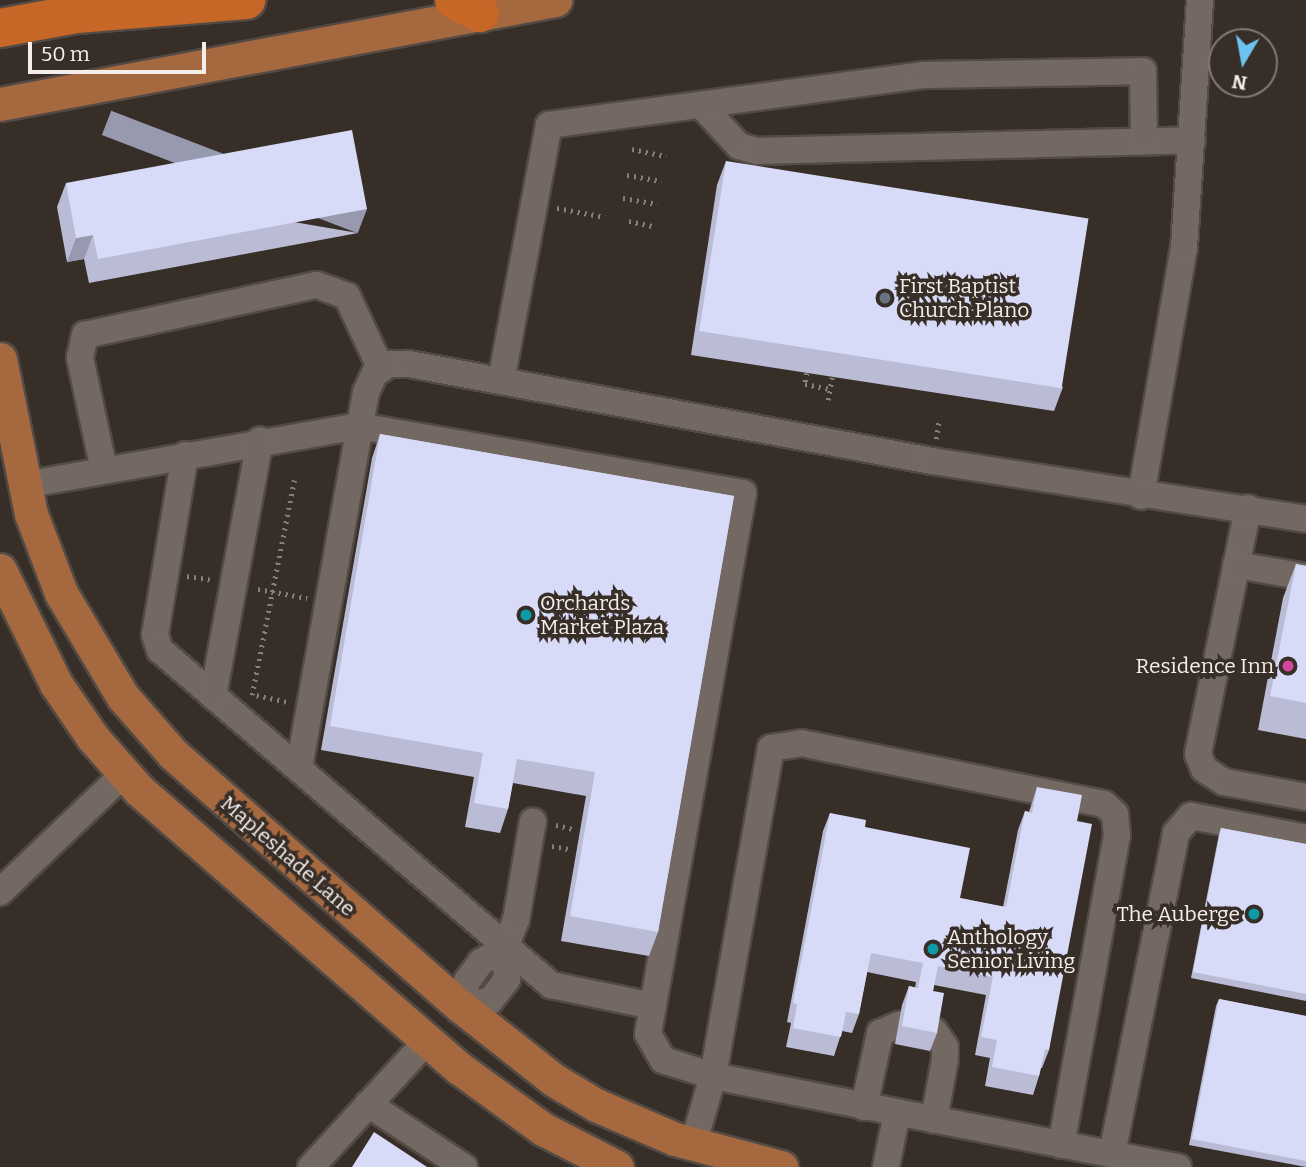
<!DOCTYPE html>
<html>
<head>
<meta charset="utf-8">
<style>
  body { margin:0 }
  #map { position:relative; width:1306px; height:1167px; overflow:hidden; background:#382e28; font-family:Bitter,serif }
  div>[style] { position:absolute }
  .path>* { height:4.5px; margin-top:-2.25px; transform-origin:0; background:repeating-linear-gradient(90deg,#887f7a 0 2px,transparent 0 7px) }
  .roads { filter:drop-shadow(2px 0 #524a45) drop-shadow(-2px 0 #524a45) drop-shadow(0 2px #524a45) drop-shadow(0 -2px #524a45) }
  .minor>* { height:26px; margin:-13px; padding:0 13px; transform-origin:13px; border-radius:13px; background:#746962 }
  .major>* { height:33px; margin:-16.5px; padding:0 16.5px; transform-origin:16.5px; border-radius:16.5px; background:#a5683f }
  .highway>* { height:38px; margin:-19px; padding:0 19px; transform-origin:19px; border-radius:19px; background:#c66727 }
  .wall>* { inset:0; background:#babcd5 }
  .shaded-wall>* { inset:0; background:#9799ae; transform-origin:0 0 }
  .building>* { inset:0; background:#d8dbf8; transform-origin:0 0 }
  .dots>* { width:19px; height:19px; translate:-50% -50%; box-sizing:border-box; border:4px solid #382e28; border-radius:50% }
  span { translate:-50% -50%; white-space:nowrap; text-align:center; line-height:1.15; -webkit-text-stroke:7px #382e28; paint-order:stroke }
  .poi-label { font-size:21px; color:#f4ede9 }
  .left { translate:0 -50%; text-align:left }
  .right { translate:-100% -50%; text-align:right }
  .street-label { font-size:21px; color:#f4ede9 }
  .north { position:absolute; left:1208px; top:28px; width:70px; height:70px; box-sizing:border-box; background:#382e28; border:2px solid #837a75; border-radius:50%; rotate:190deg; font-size:19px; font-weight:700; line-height:28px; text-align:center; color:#f4ede9 }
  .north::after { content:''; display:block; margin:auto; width:24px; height:32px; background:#6bc3f2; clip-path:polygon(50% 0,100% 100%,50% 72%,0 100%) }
  .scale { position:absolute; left:28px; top:42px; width:178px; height:32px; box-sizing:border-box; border:4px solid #f4ede9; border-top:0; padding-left:9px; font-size:21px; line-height:24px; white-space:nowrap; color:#f4ede9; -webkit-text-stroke:5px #382e28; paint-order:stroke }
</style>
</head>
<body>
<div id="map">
  <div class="path">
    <i style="left:632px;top:149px;width:35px;rotate:12deg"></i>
    <i style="left:627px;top:175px;width:35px;rotate:10deg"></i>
    <i style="left:623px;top:198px;width:35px;rotate:10deg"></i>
    <i style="left:557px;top:208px;width:49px;rotate:10.6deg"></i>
    <i style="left:629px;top:221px;width:25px;rotate:12deg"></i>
    <i style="left:807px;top:373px;width:11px;rotate:100deg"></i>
    <i style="left:805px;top:384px;width:25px;rotate:11deg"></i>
    <i style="left:828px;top:400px;width:23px;rotate:-80deg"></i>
    <i style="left:936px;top:439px;width:18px;rotate:-81deg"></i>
    <i style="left:187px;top:576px;width:26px;rotate:9deg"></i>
    <i style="left:258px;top:589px;width:50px;rotate:10.4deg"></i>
    <i style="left:286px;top:702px;width:35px;rotate:-168deg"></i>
    <i style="left:252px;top:695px;width:219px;rotate:-78.9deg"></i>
    <i style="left:556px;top:825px;width:17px;rotate:13deg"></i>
    <i style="left:552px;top:846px;width:17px;rotate:10deg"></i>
  </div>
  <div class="roads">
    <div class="minor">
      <i style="left:701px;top:105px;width:56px;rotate:47.2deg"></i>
      <i style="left:739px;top:146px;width:19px;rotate:16deg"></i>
      <i style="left:757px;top:151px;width:435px;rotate:-1.4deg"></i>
      <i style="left:501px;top:381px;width:260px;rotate:-79.4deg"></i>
      <i style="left:549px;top:125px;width:377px;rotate:-7.6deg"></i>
      <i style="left:923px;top:75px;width:220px;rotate:-1deg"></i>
      <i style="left:1143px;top:71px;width:70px;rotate:89.2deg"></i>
      <i style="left:185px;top:455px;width:182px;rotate:99.5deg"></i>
      <i style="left:155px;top:635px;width:16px;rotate:72deg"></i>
      <i style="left:160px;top:650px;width:515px;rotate:40.59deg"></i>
      <i style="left:551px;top:985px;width:104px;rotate:11.6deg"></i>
      <i style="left:104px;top:470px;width:115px;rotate:-102.1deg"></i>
      <i style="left:80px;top:358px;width:24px;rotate:-78deg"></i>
      <i style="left:85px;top:335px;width:237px;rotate:-12.2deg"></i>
      <i style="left:317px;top:285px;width:32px;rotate:20deg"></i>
      <i style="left:347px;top:296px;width:81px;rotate:65deg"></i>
      <i style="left:24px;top:485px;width:340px;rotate:-10deg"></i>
      <i style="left:359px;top:426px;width:390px;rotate:9.9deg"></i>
      <i style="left:743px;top:493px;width:549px;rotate:99.96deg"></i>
      <i style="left:648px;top:1034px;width:30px;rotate:60deg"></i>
      <i style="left:663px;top:1060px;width:52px;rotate:17.7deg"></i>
      <i style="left:713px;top:1076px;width:474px;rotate:11.1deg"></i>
      <i style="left:1141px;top:496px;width:252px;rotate:-80.2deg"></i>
      <i style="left:1184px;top:248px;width:249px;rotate:-86.3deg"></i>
      <i style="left:1248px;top:508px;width:251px;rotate:101.5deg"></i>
      <i style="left:1198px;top:754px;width:16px;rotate:68deg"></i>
      <i style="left:1204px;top:769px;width:24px;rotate:33deg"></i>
      <i style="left:1224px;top:782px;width:83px;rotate:10.4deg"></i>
      <i style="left:1236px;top:565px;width:71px;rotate:9.7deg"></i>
      <i style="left:213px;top:696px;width:260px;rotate:-79.6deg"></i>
      <i style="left:299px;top:768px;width:382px;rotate:-79.9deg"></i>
      <i style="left:366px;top:392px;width:21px;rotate:-65deg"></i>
      <i style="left:375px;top:373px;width:17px;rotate:-33deg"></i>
      <i style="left:389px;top:364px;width:20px"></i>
      <i style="left:409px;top:364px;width:532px;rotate:10.51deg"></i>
      <i style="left:932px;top:461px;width:378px;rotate:8.8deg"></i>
      <i style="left:0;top:892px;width:171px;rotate:-43.6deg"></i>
      <i style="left:505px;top:948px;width:28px;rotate:150deg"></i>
      <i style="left:481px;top:962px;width:24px;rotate:126deg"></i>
      <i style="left:467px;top:981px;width:25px;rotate:108deg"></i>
      <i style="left:459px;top:1005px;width:31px;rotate:-7deg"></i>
      <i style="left:490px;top:1001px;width:28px;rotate:-52deg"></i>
      <i style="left:507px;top:979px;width:31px;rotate:-94deg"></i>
      <i style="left:505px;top:948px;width:30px;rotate:-69deg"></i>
      <i style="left:516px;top:920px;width:100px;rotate:-80.3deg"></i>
      <i style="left:934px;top:1031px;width:19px;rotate:55deg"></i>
      <i style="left:945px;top:1047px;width:12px;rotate:90deg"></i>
      <i style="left:945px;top:1059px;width:62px;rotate:100.2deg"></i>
      <i style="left:368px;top:1104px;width:115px;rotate:33.3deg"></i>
      <i style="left:864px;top:1107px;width:76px;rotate:-77.8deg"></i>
      <i style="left:880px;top:1033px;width:21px;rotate:-23deg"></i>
      <i style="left:693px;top:1145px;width:72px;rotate:-73.8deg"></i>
      <i style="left:713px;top:1076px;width:333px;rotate:-80deg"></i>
      <i style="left:771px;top:748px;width:30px;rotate:-9deg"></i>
      <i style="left:801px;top:743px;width:309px;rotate:11.4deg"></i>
      <i style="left:1104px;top:804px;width:15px;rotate:42deg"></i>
      <i style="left:1115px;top:814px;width:21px;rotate:85deg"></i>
      <i style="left:1117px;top:835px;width:315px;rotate:100.2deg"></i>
      <i style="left:1112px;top:1154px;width:327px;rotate:-78.7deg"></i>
      <i style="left:1176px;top:833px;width:23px;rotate:-49deg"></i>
      <i style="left:1191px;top:816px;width:117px;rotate:10.8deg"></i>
      <i style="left:311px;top:1167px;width:171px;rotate:-47.4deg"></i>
      <i style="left:886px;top:1167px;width:55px;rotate:-78.5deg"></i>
    </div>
    <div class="major">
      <i style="left:0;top:104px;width:565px;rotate:-10.61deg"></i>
      <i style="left:0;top:359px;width:158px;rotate:78.7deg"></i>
      <i style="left:31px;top:514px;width:85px;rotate:69.2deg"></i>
      <i style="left:61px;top:593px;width:121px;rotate:59.2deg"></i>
      <i style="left:123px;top:697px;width:76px;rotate:48.7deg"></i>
      <i style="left:173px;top:754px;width:381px;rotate:41.3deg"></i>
      <i style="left:459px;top:1005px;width:121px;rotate:38.3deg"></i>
      <i style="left:554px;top:1080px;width:49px;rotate:30.8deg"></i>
      <i style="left:596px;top:1105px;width:86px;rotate:23.3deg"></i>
      <i style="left:675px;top:1139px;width:110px;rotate:14.8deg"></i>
      <i style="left:0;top:570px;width:127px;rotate:63.8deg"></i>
      <i style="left:56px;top:684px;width:65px;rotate:55.6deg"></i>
      <i style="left:93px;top:738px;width:69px;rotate:48.5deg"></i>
      <i style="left:139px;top:790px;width:424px;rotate:41deg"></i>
      <i style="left:459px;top:1068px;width:104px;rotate:36deg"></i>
      <i style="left:543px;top:1129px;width:83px;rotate:27.2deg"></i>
    </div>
    <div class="highway">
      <i style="left:454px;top:0;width:29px;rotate:27deg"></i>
      <i style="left:0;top:28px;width:78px;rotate:-10.3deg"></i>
      <i style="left:77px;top:14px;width:170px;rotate:-4.7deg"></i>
    </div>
  </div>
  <div class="wall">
    <i style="clip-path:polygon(726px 161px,1063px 387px,1054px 411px,691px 355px,717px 185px)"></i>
    <i style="clip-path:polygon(66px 183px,358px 233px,89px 283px,84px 259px,67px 262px,57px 207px)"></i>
    <i style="clip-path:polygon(380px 434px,734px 496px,658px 932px,649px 956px,561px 941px,586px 796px,513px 783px,508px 809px,500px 833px,465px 827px,474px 777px,321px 750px,372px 458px)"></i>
    <i style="clip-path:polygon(1296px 564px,1306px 566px,1306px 739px,1258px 730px,1283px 598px)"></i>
    <i style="clip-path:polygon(1037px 787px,1077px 821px,1049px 1050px,1042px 1068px,1041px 1068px,1039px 1076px,1033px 1095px,985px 1086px,990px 1058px,975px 1055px,986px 995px,934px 985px,933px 991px,937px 1033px,930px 1051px,895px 1044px,902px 1005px,909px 986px,915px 988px,916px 982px,867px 972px,859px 1014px,852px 1033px,842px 1031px,834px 1056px,786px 1047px,791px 1023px,787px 1022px,823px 831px,830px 813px,865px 827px,960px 898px,1003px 907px,1018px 830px,1025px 811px,1029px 812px)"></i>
    <i style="clip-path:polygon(1221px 828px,1306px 844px,1306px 1001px,1191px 978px,1219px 834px)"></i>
    <i style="clip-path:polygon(1219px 999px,1306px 1016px,1306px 1167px,1189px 1145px,1216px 1006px)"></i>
  </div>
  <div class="shaded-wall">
    <i style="left:367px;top:209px;width:26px;height:274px;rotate:111deg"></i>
    <i style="clip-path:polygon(93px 235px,84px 259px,67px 262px,76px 238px)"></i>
  </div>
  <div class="building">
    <i style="clip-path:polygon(352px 130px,367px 209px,98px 259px,93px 235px,76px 238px,66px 183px)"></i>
    <i style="left:726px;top:161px;width:367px;height:172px;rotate:9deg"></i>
    <i style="clip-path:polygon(380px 434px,734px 496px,658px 932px,570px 916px,595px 772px,517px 759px,508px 809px,474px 803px,483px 753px,330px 726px)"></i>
    <i style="clip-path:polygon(1296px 564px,1306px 566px,1306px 703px,1270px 696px)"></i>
    <i style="clip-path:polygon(1037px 787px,1082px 795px,1077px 821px,1092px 824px,1049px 1050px,1045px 1049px,1039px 1076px,992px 1067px,997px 1040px,981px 1037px,993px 977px,938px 966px,933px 991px,944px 993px,937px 1033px,902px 1026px,909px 986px,918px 988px,923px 963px,871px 953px,859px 1014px,846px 1012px,841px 1037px,793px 1028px,797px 1004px,793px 1003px,830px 813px,866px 820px,865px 827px,970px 848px,960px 898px,1006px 907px,1025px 811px,1032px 813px)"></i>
    <i style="clip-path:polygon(1221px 828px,1306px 844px,1306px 994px,1193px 972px)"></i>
    <i style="clip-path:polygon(1219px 999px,1306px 1016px,1306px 1161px,1192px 1139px)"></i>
    <i style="clip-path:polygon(374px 1132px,427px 1167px,352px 1167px)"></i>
  </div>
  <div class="dots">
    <i style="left:885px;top:298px;background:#6b7280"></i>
    <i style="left:526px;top:615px;background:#0f9aa8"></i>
    <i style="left:1288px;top:666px;background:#d1479c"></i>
    <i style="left:1254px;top:914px;background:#0f9aa8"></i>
    <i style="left:933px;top:949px;background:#0f9aa8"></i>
  </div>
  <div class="poi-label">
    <span class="left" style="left:899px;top:298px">First Baptist<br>Church Plano</span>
    <span class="left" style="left:540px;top:615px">Orchards<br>Market Plaza</span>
    <span class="right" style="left:1274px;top:666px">Residence Inn</span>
    <span class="right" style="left:1240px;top:914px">The Auberge</span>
    <span class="left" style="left:947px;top:949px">Anthology<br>Senior Living</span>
  </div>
  <div class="street-label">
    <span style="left:288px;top:856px;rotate:41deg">Mapleshade Lane</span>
  </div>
  <div class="north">N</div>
  <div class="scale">50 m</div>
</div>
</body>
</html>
